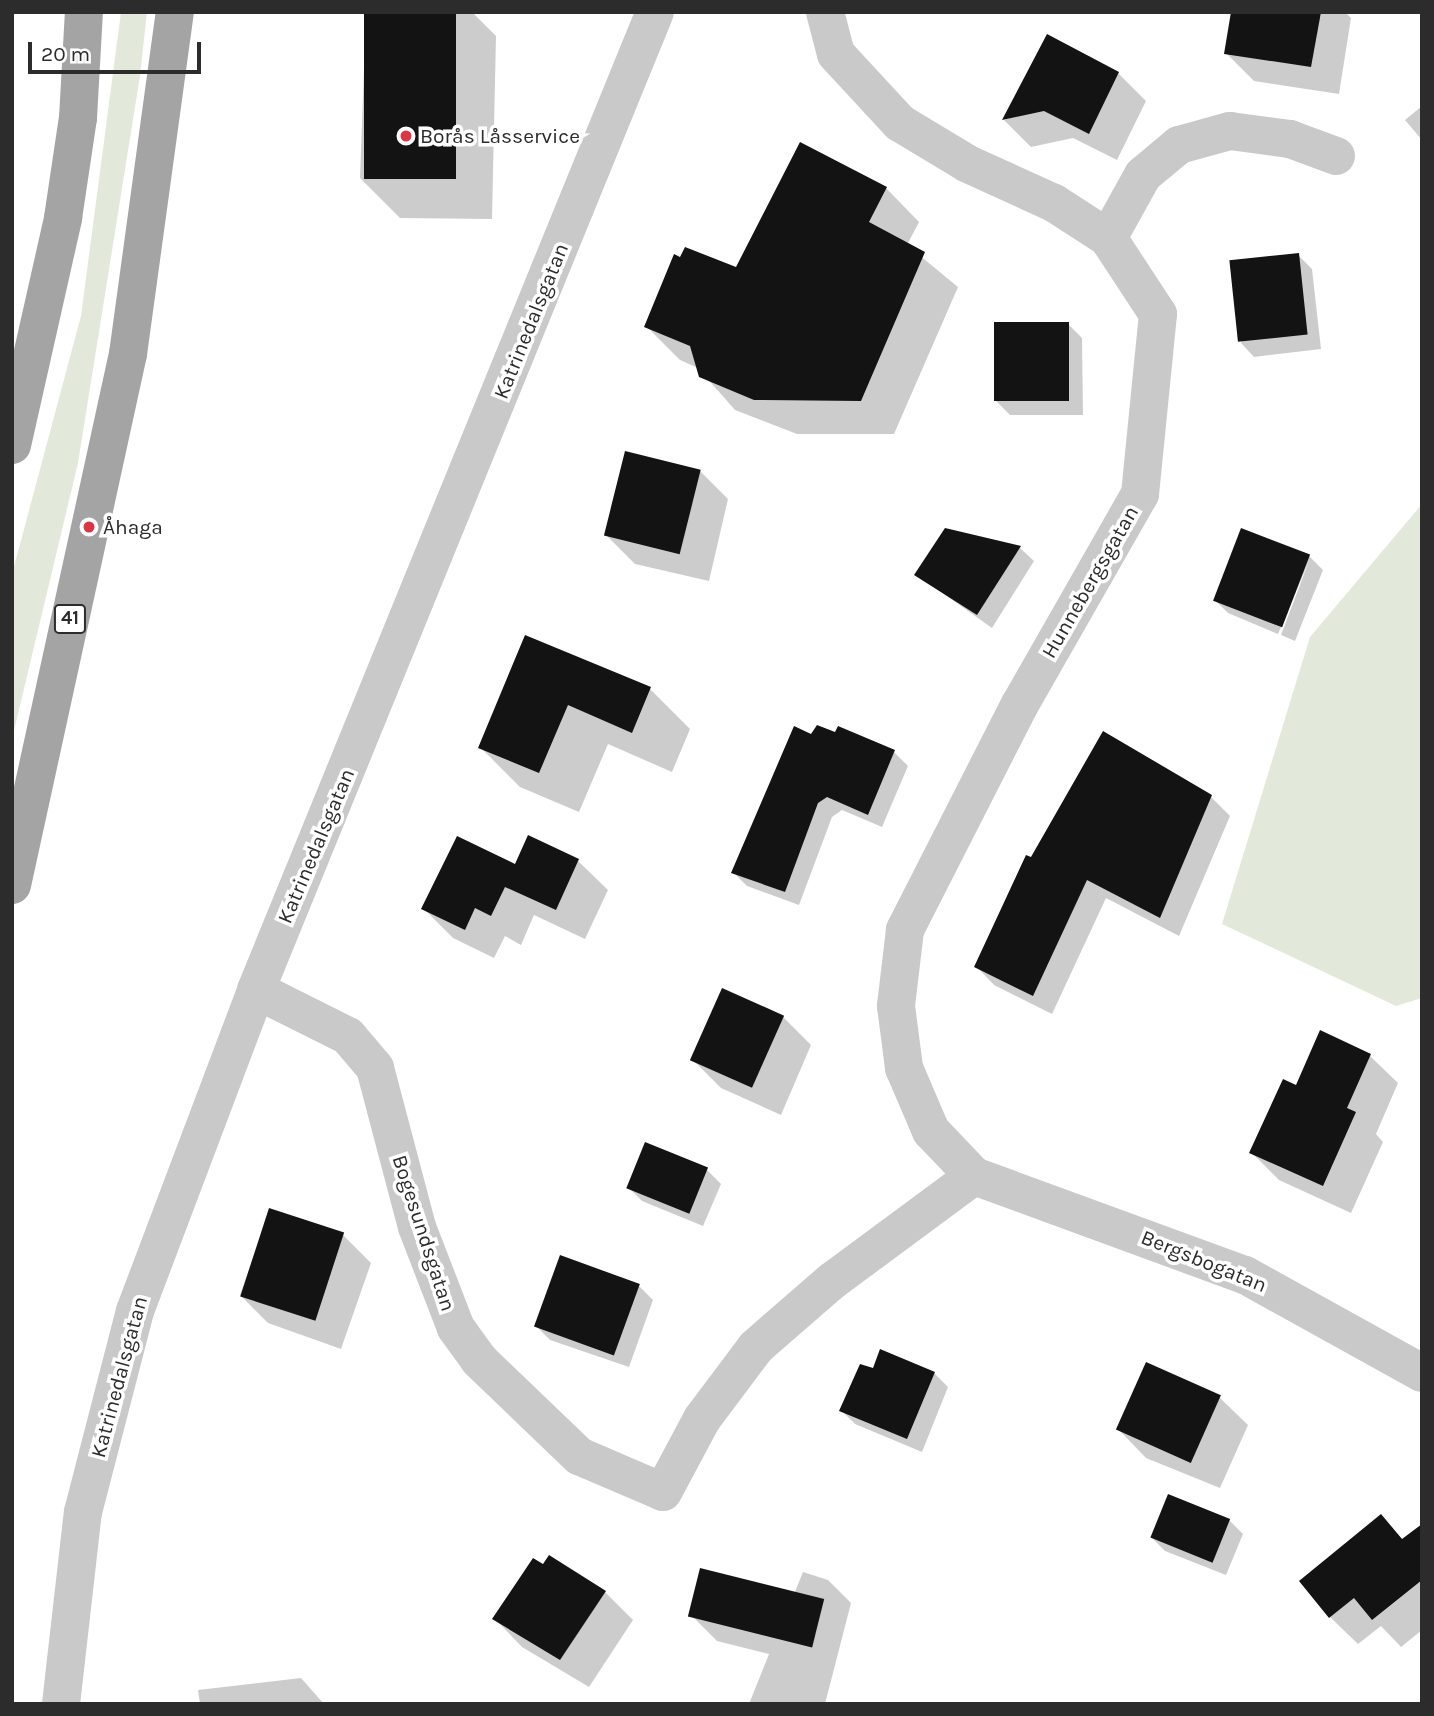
<!DOCTYPE html>
<html>
<head>
<meta charset="utf-8">
<style>
  body { margin:0 }
  #map { position:relative; width:1434px; height:1716px; overflow:hidden; background:#fff; font-family:Karla,sans-serif }
  div>[style] { position:absolute }
  .green>* { inset:0; background:#e2e9da }
  .shadow>* { inset:0; background:#0003 }
  .building>* { inset:0; background:#131313; transform-origin:0 0 }
  .minor>* { height:38px; margin:-19px; padding:0 19px; transform-origin:19px; border-radius:19px; background:#c9c9c9 }
  .major>* { height:38px; margin:-19px; padding:0 19px; transform-origin:19px; border-radius:19px; background:#a4a4a4 }
  .dots>* { width:19px; height:19px; translate:-50% -50%; box-sizing:border-box; border:4px solid #fff; border-radius:50% }
  span { translate:-50% -50%; white-space:nowrap; text-align:center; line-height:1.15; -webkit-text-stroke:7px #fff; paint-order:stroke }
  .shield-label span { padding:2px 5px; background:#fff; border:2px solid; border-radius:5px; -webkit-text-stroke-width:0 }
  .shield-label { font-size:19px; color:#2c2c2c; font-weight:700 }
  .poi-label { font-size:21px; color:#2c2c2c }
  .left { translate:0 -50%; text-align:left }
  .street-label { font-size:21px; color:#2c2c2c }
  .frame { position:absolute; inset:0; border:14px solid #2c2c2c; pointer-events:none }
  .scale { position:absolute; left:28px; top:42px; width:173px; height:32px; box-sizing:border-box; border:4px solid #2c2c2c; border-top:0; padding-left:9px; font-size:21px; line-height:24px; white-space:nowrap; color:#2c2c2c; -webkit-text-stroke:5px #fff; paint-order:stroke }
</style>
</head>
<body>
<div id="map">
  <div class="green">
    <i style="clip-path:polygon(121px 12px,147px 12px,140px 76px,78px 463px,12px 739px,12px 574px,81px 316px)"></i>
    <i style="clip-path:polygon(1422px 504px,1422px 998px,1396px 1006px,1222px 924px,1310px 637px)"></i>
  </div>
  <div class="shadow">
    <i style="clip-path:polygon(366px 12px,472px 12px,496px 36px,492px 219px,400px 218px,360px 178px)"></i>
    <i style="clip-path:polygon(1233px 12px,1345px 12px,1351px 18px,1339px 94px,1254px 81px,1226px 53px)"></i>
    <i style="clip-path:polygon(1118px 73px,1146px 101px,1117px 160px,1073px 138px,1031px 147px,1004px 120px)"></i>
    <i style="clip-path:polygon(1422px 106px,1422px 140px,1405px 120px)"></i>
    <i style="clip-path:polygon(886px 188px,919px 222px,907px 245px,958px 287px,894px 434px,797px 434px,735px 410px,698px 368px,680px 360px,646px 326px)"></i>
    <i style="clip-path:polygon(1298px 255px,1312px 269px,1321px 349px,1254px 357px,1241px 343px)"></i>
    <i style="clip-path:polygon(1068px 324px,1082px 338px,1083px 415px,1010px 415px,996px 401px)"></i>
    <i style="clip-path:polygon(700px 471px,728px 499px,709px 581px,635px 564px,607px 536px)"></i>
    <i style="clip-path:polygon(944px 533px,1020px 548px,1034px 561px,992px 628px,917px 575px)"></i>
    <i style="clip-path:polygon(1309px 556px,1323px 570px,1295px 641px,1281px 635px,1309px 561px,1278px 634px,1228px 613px,1214px 599px)"></i>
    <i style="clip-path:polygon(526px 637px,650px 689px,690px 729px,672px 772px,608px 744px,579px 812px,520px 787px,480px 747px)"></i>
    <i style="clip-path:polygon(1104px 734px,1211px 797px,1230px 816px,1179px 936px,1106px 898px,1052px 1014px,994px 985px,976px 966px)"></i>
    <i style="clip-path:polygon(812px 737px,894px 752px,908px 766px,882px 827px,842px 810px,832px 817px,799px 905px,747px 886px,733px 872px)"></i>
    <i style="clip-path:polygon(578px 861px,608px 890px,585px 939px,534px 915px,521px 945px,505px 936px,494px 958px,453px 938px,423px 908px,516px 866px)"></i>
    <i style="clip-path:polygon(783px 1017px,811px 1045px,781px 1115px,721px 1088px,693px 1060px)"></i>
    <i style="clip-path:polygon(1321px 1033px,1370px 1056px,1398px 1083px,1376px 1134px,1383px 1142px,1351px 1213px,1279px 1180px,1251px 1152px,1297px 1087px)"></i>
    <i style="clip-path:polygon(646px 1144px,707px 1170px,721px 1184px,703px 1226px,642px 1201px,628px 1187px)"></i>
    <i style="clip-path:polygon(270px 1210px,343px 1235px,371px 1263px,341px 1349px,268px 1323px,240px 1295px)"></i>
    <i style="clip-path:polygon(639px 1286px,653px 1300px,629px 1367px,550px 1340px,536px 1326px)"></i>
    <i style="clip-path:polygon(874px 1371px,934px 1373px,948px 1387px,922px 1452px,855px 1424px,841px 1410px)"></i>
    <i style="clip-path:polygon(1220px 1398px,1248px 1425px,1220px 1488px,1146px 1458px,1119px 1430px)"></i>
    <i style="clip-path:polygon(1381px 1516px,1422px 1561px,1422px 1630px,1401px 1647px,1381px 1626px,1358px 1644px,1330px 1617px)"></i>
    <i style="clip-path:polygon(1229px 1520px,1243px 1534px,1226px 1575px,1165px 1551px,1151px 1537px)"></i>
    <i style="clip-path:polygon(550px 1557px,605px 1592px,633px 1620px,589px 1687px,522px 1647px,495px 1619px)"></i>
    <i style="clip-path:polygon(803px 1572px,828px 1580px,851px 1603px,825px 1704px,749px 1704px,769px 1654px,717px 1641px,694px 1618px,794px 1594px)"></i>
    <i style="clip-path:polygon(301px 1678px,324px 1704px,200px 1704px,198px 1690px)"></i>
  </div>
  <div class="building">
    <i style="left:364px;top:12px;width:92px;height:167px"></i>
    <i style="clip-path:polygon(1231px 12px,1321px 12px,1311px 67px,1224px 54px)"></i>
    <i style="clip-path:polygon(1047px 34px,1119px 72px,1089px 134px,1044px 111px,1002px 120px)"></i>
    <i style="clip-path:polygon(800px 142px,887px 187px,869px 222px,925px 252px,861px 401px,754px 400px,699px 377px,690px 346px,644px 327px,674px 254px,680px 257px,685px 247px,736px 267px)"></i>
    <i style="left:1299px;top:253px;width:82px;height:70px;rotate:84deg"></i>
    <i style="left:994px;top:322px;width:75px;height:79px"></i>
    <i style="left:625px;top:451px;width:78px;height:87px;rotate:14deg"></i>
    <i style="clip-path:polygon(945px 528px,1021px 546px,977px 615px,914px 575px)"></i>
    <i style="left:1241px;top:528px;width:74px;height:78px;rotate:21deg"></i>
    <i style="clip-path:polygon(525px 635px,651px 687px,632px 733px,568px 705px,539px 773px,478px 748px)"></i>
    <i style="clip-path:polygon(817px 725px,835px 732px,838px 726px,895px 750px,868px 815px,827px 797px,818px 803px,785px 892px,731px 873px,794px 726px,811px 734px)"></i>
    <i style="clip-path:polygon(1103px 731px,1212px 795px,1160px 918px,1087px 880px,1033px 996px,974px 967px,1026px 855px,1031px 857px)"></i>
    <i style="clip-path:polygon(528px 835px,579px 859px,556px 910px,505px 887px,491px 916px,475px 908px,465px 930px,421px 909px,457px 836px,515px 864px)"></i>
    <i style="left:722px;top:988px;width:68px;height:79px;rotate:24deg"></i>
    <i style="clip-path:polygon(1320px 1030px,1371px 1054px,1347px 1108px,1356px 1112px,1323px 1186px,1249px 1153px,1283px 1079px,1296px 1085px)"></i>
    <i style="left:645px;top:1142px;width:68px;height:50px;rotate:22deg"></i>
    <i style="left:269px;top:1208px;width:79px;height:93px;rotate:18deg"></i>
    <i style="left:560px;top:1255px;width:85px;height:76px;rotate:20deg"></i>
    <i style="clip-path:polygon(880px 1349px,935px 1372px,907px 1439px,839px 1411px,860px 1364px,873px 1368px)"></i>
    <i style="left:1146px;top:1362px;width:82px;height:74px;rotate:24deg"></i>
    <i style="left:1168px;top:1494px;width:67px;height:47px;rotate:22deg"></i>
    <i style="clip-path:polygon(1381px 1514px,1402px 1539px,1422px 1524px,1422px 1580px,1372px 1620px,1354px 1598px,1329px 1618px,1299px 1581px)"></i>
    <i style="clip-path:polygon(549px 1555px,606px 1591px,560px 1660px,492px 1619px,533px 1558px,543px 1564px)"></i>
    <i style="left:700px;top:1568px;width:128px;height:50px;rotate:14deg"></i>
  </div>
  <div class="minor">
    <i style="left:825px;top:12px;width:43px;rotate:75.3deg"></i>
    <i style="left:836px;top:54px;width:94px;rotate:47.2deg"></i>
    <i style="left:900px;top:123px;width:79px;rotate:31.1deg"></i>
    <i style="left:968px;top:164px;width:94px;rotate:24.4deg"></i>
    <i style="left:1054px;top:203px;width:64px;rotate:32.9deg"></i>
    <i style="left:1108px;top:238px;width:91px;rotate:56.7deg"></i>
    <i style="left:1158px;top:314px;width:181px;rotate:95.7deg"></i>
    <i style="left:1140px;top:494px;width:242px;rotate:119.7deg"></i>
    <i style="left:1020px;top:704px;width:254px;rotate:117deg"></i>
    <i style="left:905px;top:930px;width:77px;rotate:96.8deg"></i>
    <i style="left:896px;top:1006px;width:63px;rotate:82.6deg"></i>
    <i style="left:904px;top:1068px;width:69px;rotate:66.8deg"></i>
    <i style="left:931px;top:1131px;width:62px;rotate:46.3deg"></i>
    <i style="left:974px;top:1176px;width:289px;rotate:20.1deg"></i>
    <i style="left:1245px;top:1275px;width:202px;rotate:29deg"></i>
    <i style="left:1108px;top:238px;width:72px;rotate:-60.9deg"></i>
    <i style="left:1143px;top:175px;width:47px;rotate:-39.8deg"></i>
    <i style="left:1179px;top:145px;width:53px;rotate:-15.4deg"></i>
    <i style="left:1230px;top:131px;width:61px;rotate:7.6deg"></i>
    <i style="left:1290px;top:139px;width:49px;rotate:20.3deg"></i>
    <i style="left:256px;top:990px;width:103px;rotate:26.6deg"></i>
    <i style="left:348px;top:1036px;width:42px;rotate:49.8deg"></i>
    <i style="left:375px;top:1068px;width:164px;rotate:75.2deg"></i>
    <i style="left:417px;top:1227px;width:108px;rotate:68.9deg"></i>
    <i style="left:456px;top:1328px;width:39px;rotate:54deg"></i>
    <i style="left:479px;top:1360px;width:139px;rotate:43.8deg"></i>
    <i style="left:579px;top:1456px;width:91px;rotate:23.2deg"></i>
    <i style="left:663px;top:1492px;width:83px;rotate:-61.9deg"></i>
    <i style="left:702px;top:1419px;width:90px;rotate:-53.1deg"></i>
    <i style="left:756px;top:1347px;width:101px;rotate:-41deg"></i>
    <i style="left:832px;top:1281px;width:177px;rotate:-36.5deg"></i>
    <i style="left:61px;top:1704px;width:193px;rotate:-83.5deg"></i>
    <i style="left:83px;top:1512px;width:208px;rotate:-75.5deg"></i>
    <i style="left:135px;top:1311px;width:343px;rotate:-69.3deg"></i>
    <i style="left:256px;top:990px;width:1056px;rotate:-67.81deg"></i>
  </div>
  <div class="major">
    <i style="left:12px;top:445px;width:233px;rotate:-77.3deg"></i>
    <i style="left:63px;top:218px;width:101px;rotate:-81.5deg"></i>
    <i style="left:78px;top:118px;width:106px;rotate:-86.8deg"></i>
    <i style="left:12px;top:885px;width:544px;rotate:-77.68deg"></i>
    <i style="left:128px;top:354px;width:345px;rotate:-82.2deg"></i>
  </div>
  <div class="dots">
    <i style="left:406px;top:136px;background:#db3644"></i>
    <i style="left:89px;top:527px;background:#db3644"></i>
  </div>
  <div class="shield-label">
    <span style="left:70px;top:619px">41</span>
  </div>
  <div class="poi-label">
    <span class="left" style="left:420px;top:136px">Borås Låsservice</span>
    <span class="left" style="left:103px;top:527px">Åhaga</span>
  </div>
  <div class="street-label">
    <span style="left:531px;top:321px;rotate:-68deg">Katrinedalsgatan</span>
    <span style="left:1090px;top:582px;rotate:-60deg">Hunnebergsgatan</span>
    <span style="left:316px;top:846px;rotate:-67deg">Katrinedalsgatan</span>
    <span style="left:424px;top:1233px;rotate:72deg">Bogesundsgatan</span>
    <span style="left:1204px;top:1261px;rotate:22deg">Bergsbogatan</span>
    <span style="left:119px;top:1377px;rotate:-75deg">Katrinedalsgatan</span>
  </div>
  <div class="frame"></div>
  <div class="scale">20 m</div>
</div>
</body>
</html>
